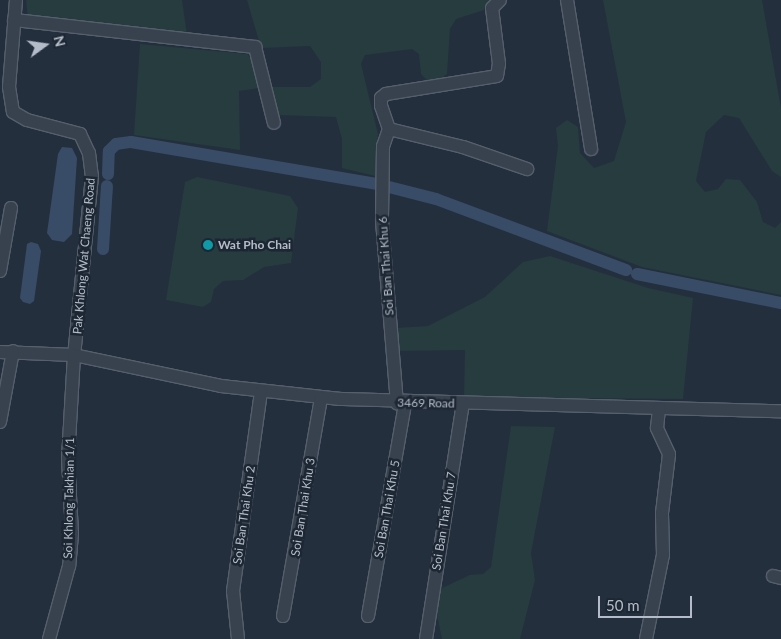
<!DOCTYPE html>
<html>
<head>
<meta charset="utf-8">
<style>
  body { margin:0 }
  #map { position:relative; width:781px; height:639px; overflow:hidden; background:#242f3e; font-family:Lato,sans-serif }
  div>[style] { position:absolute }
  .green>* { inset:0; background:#263c3f }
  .water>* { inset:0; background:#394c67 }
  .canal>* { height:12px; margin:-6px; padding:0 6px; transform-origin:6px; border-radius:6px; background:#394c67 }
  .roads { filter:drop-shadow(1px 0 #565f6c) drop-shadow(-1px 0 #565f6c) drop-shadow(0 1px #565f6c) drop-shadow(0 -1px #565f6c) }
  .minor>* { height:12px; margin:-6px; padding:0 6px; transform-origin:6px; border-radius:6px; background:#38414e }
  .dots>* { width:14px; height:14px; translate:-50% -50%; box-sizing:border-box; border:2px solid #1d2633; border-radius:50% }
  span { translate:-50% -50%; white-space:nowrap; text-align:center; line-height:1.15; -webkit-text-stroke:5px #1d2633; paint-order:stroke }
  .poi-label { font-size:12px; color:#b4bcc9; font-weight:700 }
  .left { translate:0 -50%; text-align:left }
  .street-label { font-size:12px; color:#b4bcc9 }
  .north { position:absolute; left:20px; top:20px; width:50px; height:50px; -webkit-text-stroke:4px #1d2633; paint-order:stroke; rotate:76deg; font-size:14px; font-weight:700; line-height:20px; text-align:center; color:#b4bcc9 }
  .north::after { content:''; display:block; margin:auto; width:18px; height:22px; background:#b4bcc9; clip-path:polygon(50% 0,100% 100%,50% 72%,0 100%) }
  .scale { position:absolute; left:598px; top:596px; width:94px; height:22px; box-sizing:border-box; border:2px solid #b4bcc9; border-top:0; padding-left:6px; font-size:15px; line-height:18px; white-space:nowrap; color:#b4bcc9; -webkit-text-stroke:4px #1d2633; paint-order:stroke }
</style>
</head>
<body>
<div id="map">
  <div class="green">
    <i style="clip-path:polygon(26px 0,182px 0,187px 35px,28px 17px)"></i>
    <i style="clip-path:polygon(247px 0,489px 0,484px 10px,456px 19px,450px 29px,447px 74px,439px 80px,427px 80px,421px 74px,419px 54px,412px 49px,365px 55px,361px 64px,378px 134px,375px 176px,342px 168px,342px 139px,336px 117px,277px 115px,271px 87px,310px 87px,321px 79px,321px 62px,310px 46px,261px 48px)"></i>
    <i style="clip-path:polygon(603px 0,762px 0,781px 108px,781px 177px,772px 171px,739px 118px,724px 115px,706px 132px,696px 181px,705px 192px,718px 189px,726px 179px,740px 180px,757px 202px,763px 222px,775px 228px,781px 222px,781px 295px,642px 267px,547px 231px,558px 146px,556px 128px,567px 120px,578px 127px,580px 153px,594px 168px,614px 161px,626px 122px)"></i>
    <i style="clip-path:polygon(140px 44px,247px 54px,252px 59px,259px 88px,239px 91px,240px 150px,134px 135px)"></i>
    <i style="clip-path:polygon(197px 177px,290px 196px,298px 208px,291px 263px,264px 267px,243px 280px,223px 281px,214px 289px,211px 302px,203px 307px,166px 300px,185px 182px)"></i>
    <i style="clip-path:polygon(550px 256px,648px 288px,693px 298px,683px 399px,464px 397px,465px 350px,396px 351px,397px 328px,428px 326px,485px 297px,523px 262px)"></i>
    <i style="clip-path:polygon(511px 426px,555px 427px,531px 553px,535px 580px,520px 639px,442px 639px,437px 615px,440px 589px,470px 575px,483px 574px,491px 567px)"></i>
  </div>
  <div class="water">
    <i style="clip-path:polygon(62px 147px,72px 148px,77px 158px,72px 234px,64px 242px,52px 240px,47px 233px,58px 154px)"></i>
    <i style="clip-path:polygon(31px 242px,38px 244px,41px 251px,34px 301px,30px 304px,23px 302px,20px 298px,27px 244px)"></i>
  </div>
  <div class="canal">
    <i style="left:108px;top:174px;width:23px;rotate:-88deg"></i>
    <i style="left:109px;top:151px;width:10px;rotate:-45deg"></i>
    <i style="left:116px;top:144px;width:15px;rotate:-8deg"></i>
    <i style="left:131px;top:142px;width:249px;rotate:9.7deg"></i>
    <i style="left:389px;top:187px;width:49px;rotate:14.3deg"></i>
    <i style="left:436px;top:199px;width:203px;rotate:20.5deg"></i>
    <i style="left:103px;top:249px;width:63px;rotate:-86.4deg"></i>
    <i style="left:637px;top:274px;width:147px;rotate:11.4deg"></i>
  </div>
  <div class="roads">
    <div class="minor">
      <i style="left:16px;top:0;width:87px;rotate:94.6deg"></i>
      <i style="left:9px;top:87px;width:25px;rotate:81deg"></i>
      <i style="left:13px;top:112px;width:16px;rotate:30deg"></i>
      <i style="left:27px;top:120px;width:55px;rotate:14.8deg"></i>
      <i style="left:80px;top:134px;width:21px;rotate:65deg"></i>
      <i style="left:89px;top:153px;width:23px;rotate:83deg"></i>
      <i style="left:92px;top:176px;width:180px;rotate:95.7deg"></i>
      <i style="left:74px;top:355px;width:104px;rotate:93.3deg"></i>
      <i style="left:68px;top:459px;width:75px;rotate:86.9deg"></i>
      <i style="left:72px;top:534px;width:32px;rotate:95deg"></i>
      <i style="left:69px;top:566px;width:76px;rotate:105.3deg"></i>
      <i style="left:567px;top:0;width:151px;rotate:80.8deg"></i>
      <i style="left:14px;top:20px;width:243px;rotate:6.4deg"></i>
      <i style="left:255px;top:47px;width:78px;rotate:76deg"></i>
      <i style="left:389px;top:129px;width:18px;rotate:109deg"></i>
      <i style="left:383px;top:146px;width:75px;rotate:90.8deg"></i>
      <i style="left:382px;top:221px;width:183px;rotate:85.3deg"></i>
      <i style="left:389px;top:129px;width:24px;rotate:-109deg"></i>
      <i style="left:381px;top:106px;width:8px;rotate:-90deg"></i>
      <i style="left:381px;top:98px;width:6px;rotate:-39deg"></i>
      <i style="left:386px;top:94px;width:112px;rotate:-9.2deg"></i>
      <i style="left:497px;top:76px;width:12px;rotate:-81deg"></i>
      <i style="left:499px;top:64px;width:56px;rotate:-97.1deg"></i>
      <i style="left:492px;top:8px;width:11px;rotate:-45deg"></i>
      <i style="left:389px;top:129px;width:76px;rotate:13.7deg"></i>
      <i style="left:463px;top:147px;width:68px;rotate:19deg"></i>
      <i style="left:0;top:271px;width:64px;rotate:-80.1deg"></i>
      <i style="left:0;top:352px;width:74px;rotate:2.3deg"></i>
      <i style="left:74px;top:355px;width:150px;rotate:11.9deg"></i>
      <i style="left:221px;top:386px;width:120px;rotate:6.2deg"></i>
      <i style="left:340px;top:399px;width:441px;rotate:1.6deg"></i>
      <i style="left:0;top:422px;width:72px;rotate:-79.6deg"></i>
      <i style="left:773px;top:576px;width:8px;rotate:14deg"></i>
      <i style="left:283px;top:616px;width:221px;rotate:-80.1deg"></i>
      <i style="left:368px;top:616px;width:216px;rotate:-80.1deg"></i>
      <i style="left:238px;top:639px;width:48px;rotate:-95.9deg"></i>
      <i style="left:233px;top:591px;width:201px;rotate:-82deg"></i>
      <i style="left:426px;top:639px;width:238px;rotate:-81.1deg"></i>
      <i style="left:646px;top:639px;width:86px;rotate:-78.6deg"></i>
      <i style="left:663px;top:555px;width:42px;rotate:-91.4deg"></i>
      <i style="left:662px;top:513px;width:59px;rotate:-83.2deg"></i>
      <i style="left:669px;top:454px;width:29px;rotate:-115deg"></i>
      <i style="left:657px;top:428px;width:20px;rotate:-84deg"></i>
    </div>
  </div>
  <div class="dots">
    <i style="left:208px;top:245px;background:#0f9aa8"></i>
  </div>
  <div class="poi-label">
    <span class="left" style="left:218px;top:245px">Wat Pho Chai</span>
  </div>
  <div class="street-label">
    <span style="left:84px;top:256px;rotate:-85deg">Pak Khlong Wat Chaeng Road</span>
    <span style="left:386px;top:266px;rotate:-94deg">Soi Ban Thai Khu 6</span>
    <span style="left:426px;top:403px;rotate:1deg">3469 Road</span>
    <span style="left:69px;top:498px;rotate:-89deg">Soi Khlong Takhian 1/1</span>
    <span style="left:303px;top:507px;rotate:-81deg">Soi Ban Thai Khu 3</span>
    <span style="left:387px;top:509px;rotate:-80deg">Soi Ban Thai Khu 5</span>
    <span style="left:244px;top:515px;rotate:-82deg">Soi Ban Thai Khu 2</span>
    <span style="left:444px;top:521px;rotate:-81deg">Soi Ban Thai Khu 7</span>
  </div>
  <div class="north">N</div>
  <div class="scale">50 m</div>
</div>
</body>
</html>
